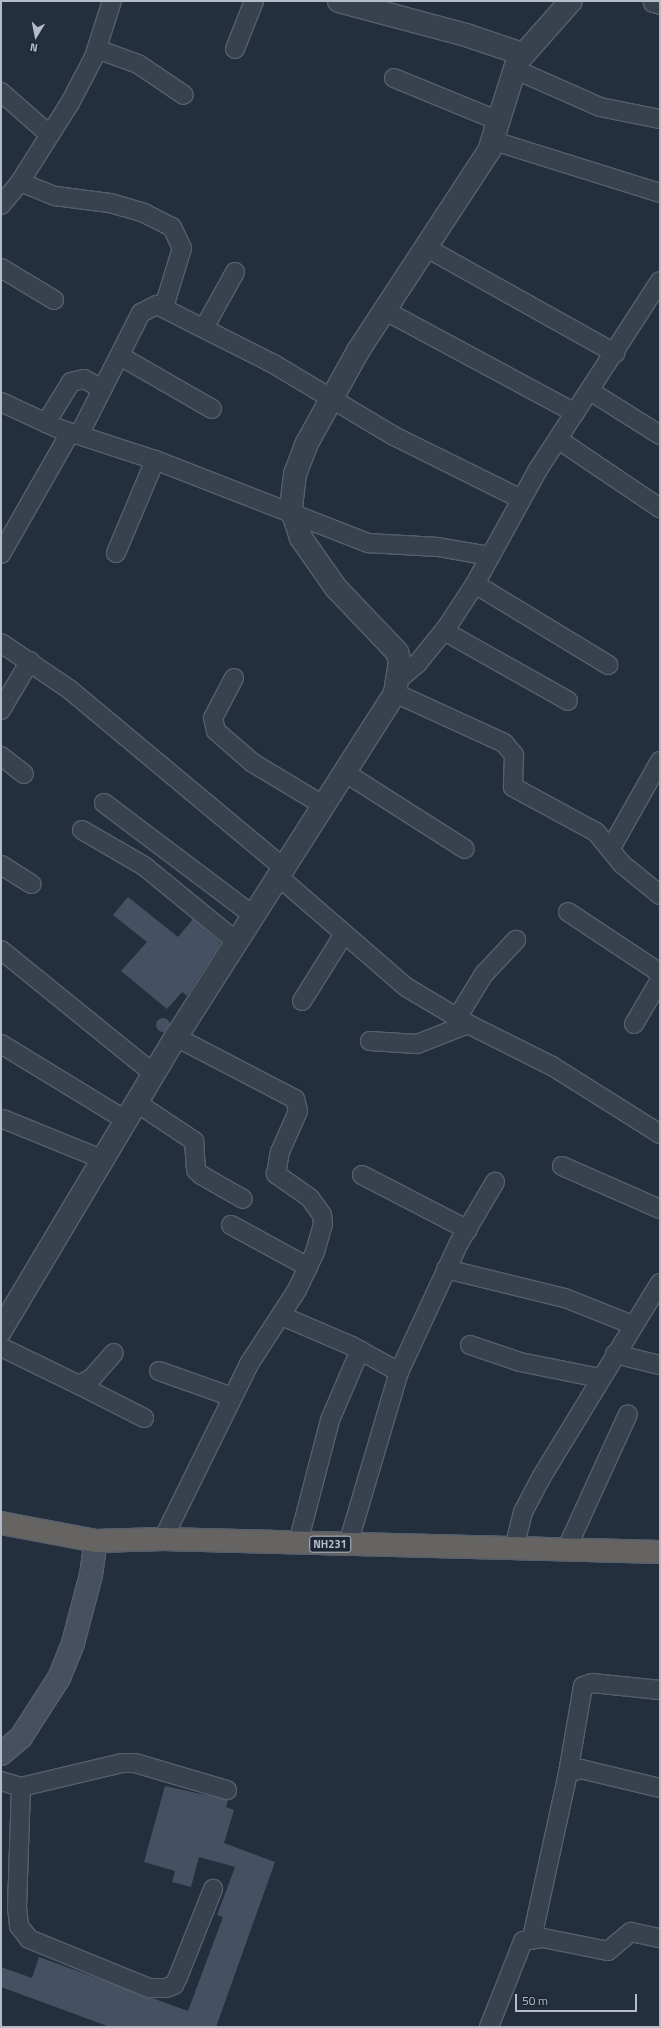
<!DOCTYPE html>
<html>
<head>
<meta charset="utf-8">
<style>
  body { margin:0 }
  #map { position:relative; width:661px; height:2028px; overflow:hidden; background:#242f3e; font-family:"Titillium Web",sans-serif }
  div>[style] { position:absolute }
  .building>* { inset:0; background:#455162 }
  .round { border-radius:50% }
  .roads { filter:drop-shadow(1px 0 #565f6c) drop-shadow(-1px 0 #565f6c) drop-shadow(0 1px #565f6c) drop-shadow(0 -1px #565f6c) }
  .minor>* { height:18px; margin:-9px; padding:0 9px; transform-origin:9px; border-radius:9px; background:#38414e }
  .tertiary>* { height:22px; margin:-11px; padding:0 11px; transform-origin:11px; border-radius:11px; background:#38414e }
  .secondary>* { height:22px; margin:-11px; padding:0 11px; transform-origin:11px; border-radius:11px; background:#465061 }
  .trunk>* { height:22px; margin:-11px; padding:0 11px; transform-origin:11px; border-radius:11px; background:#656462 }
  span { translate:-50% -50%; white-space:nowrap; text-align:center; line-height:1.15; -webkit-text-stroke:3px #1d2633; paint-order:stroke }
  .shield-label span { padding:1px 3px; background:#1d2633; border:1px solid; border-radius:3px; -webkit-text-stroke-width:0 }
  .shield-label { font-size:11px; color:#b4bcc9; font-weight:700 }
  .frame { position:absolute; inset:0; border:2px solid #b4bcc9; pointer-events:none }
  .north { position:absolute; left:16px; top:16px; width:40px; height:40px; -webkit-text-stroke:3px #1d2633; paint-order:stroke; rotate:190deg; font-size:11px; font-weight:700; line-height:16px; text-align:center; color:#b4bcc9 }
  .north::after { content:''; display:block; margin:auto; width:14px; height:18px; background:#b4bcc9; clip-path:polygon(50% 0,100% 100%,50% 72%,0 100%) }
  .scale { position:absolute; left:515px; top:1994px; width:122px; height:18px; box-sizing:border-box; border:2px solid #b4bcc9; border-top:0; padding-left:5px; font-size:12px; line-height:14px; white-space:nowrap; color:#b4bcc9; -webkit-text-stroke:3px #1d2633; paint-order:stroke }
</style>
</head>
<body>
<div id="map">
  <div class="building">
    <i style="clip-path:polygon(128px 897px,178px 937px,193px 919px,221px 943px,187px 996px,182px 992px,167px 1009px,121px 971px,147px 942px,113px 915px)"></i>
    <i class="round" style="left:156px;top:1018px;width:14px;height:14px"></i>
    <i style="clip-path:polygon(165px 1786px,228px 1800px,226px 1807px,234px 1810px,224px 1843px,275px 1862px,216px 2027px,110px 2027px,1px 1987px,1px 1967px,32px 1978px,39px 1957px,188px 2011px,223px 1917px,217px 1915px,235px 1867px,199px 1857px,191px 1887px,172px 1882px,175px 1871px,144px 1862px)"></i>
  </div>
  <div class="roads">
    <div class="minor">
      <i style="left:653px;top:3px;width:7px;rotate:16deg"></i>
      <i style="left:97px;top:49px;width:44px;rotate:20.1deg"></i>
      <i style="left:138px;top:64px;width:55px;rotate:34deg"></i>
      <i style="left:235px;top:49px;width:52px;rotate:-68.4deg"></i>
      <i style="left:514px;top:69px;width:94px;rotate:23.8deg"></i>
      <i style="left:600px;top:107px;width:61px;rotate:11.3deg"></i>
      <i style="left:394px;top:78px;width:113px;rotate:22.3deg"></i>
      <i style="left:1px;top:92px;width:65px;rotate:41.3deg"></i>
      <i style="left:494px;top:141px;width:174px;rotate:17.4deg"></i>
      <i style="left:20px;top:182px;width:38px;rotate:22deg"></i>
      <i style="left:55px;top:196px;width:55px;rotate:7.3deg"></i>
      <i style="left:110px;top:203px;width:35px;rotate:16deg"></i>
      <i style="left:144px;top:213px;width:31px;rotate:27deg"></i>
      <i style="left:172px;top:227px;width:23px;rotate:65deg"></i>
      <i style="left:182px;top:248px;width:62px;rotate:107deg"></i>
      <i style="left:1px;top:205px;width:30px;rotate:-50deg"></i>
      <i style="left:20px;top:182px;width:93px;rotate:-57.7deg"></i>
      <i style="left:70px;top:103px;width:52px;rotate:-62.4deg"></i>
      <i style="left:94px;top:57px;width:59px;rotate:-72.2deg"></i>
      <i style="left:425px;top:247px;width:218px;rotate:29.2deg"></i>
      <i style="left:1px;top:268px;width:62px;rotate:31.1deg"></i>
      <i style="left:384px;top:310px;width:217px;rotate:28.3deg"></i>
      <i style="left:204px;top:328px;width:64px;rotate:-61deg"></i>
      <i style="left:120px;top:356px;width:106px;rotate:29.9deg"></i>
      <i style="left:590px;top:391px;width:83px;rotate:32.2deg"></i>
      <i style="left:1px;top:402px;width:62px;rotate:24.9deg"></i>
      <i style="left:57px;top:428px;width:103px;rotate:18.1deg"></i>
      <i style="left:155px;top:460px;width:229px;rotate:21.3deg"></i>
      <i style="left:368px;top:543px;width:70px;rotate:3.3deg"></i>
      <i style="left:438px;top:547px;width:53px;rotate:9.8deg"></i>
      <i style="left:46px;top:423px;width:48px;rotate:-58.6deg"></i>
      <i style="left:71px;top:382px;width:13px;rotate:-13deg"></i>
      <i style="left:84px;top:379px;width:21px;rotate:29deg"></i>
      <i style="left:79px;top:435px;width:137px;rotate:-63.1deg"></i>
      <i style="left:141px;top:313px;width:18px;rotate:-27deg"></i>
      <i style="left:157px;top:305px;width:129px;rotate:26.8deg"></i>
      <i style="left:272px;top:363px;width:142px;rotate:30.9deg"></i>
      <i style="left:394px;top:436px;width:142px;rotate:26.4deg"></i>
      <i style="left:559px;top:440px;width:122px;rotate:34deg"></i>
      <i style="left:116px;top:553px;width:101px;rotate:-67.2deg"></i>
      <i style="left:1px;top:554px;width:139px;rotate:-60.3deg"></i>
      <i style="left:475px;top:584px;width:156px;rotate:31.3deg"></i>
      <i style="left:444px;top:631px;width:142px;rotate:29.4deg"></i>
      <i style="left:1px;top:643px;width:82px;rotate:34.1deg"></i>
      <i style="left:69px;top:689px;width:280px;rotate:39.8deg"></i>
      <i style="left:234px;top:678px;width:45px;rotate:117.7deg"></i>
      <i style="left:213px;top:718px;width:13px;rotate:77deg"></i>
      <i style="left:216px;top:731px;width:49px;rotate:40.9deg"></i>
      <i style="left:253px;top:763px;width:82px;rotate:31deg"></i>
      <i style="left:399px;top:679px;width:23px;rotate:-40deg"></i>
      <i style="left:417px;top:664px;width:48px;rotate:-51deg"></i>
      <i style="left:447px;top:627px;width:51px;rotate:-56.9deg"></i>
      <i style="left:475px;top:584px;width:129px;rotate:-61.2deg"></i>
      <i style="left:537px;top:471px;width:226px;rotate:-57.1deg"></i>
      <i style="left:395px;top:693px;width:120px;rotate:24.6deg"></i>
      <i style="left:504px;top:743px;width:16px;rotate:50deg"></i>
      <i style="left:514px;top:755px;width:32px;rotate:92deg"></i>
      <i style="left:513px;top:787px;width:94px;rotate:28.5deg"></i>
      <i style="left:596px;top:832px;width:41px;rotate:50.9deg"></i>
      <i style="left:622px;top:864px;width:49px;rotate:39.2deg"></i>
      <i style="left:1px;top:710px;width:57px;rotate:-59.4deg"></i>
      <i style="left:1px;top:756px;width:29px;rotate:38deg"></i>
      <i style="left:344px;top:772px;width:143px;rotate:32.5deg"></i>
      <i style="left:104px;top:803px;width:188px;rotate:37deg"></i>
      <i style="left:82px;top:830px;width:72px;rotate:30.1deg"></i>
      <i style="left:144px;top:866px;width:120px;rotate:39.3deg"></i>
      <i style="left:611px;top:848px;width:100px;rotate:-60.6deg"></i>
      <i style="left:1px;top:865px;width:36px;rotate:32deg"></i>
      <i style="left:279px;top:877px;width:168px;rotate:40.9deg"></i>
      <i style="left:406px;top:987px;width:72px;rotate:30.8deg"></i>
      <i style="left:468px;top:1024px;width:94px;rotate:26.6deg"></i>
      <i style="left:552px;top:1066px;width:128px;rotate:32.2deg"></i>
      <i style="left:568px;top:912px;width:110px;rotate:33.5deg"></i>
      <i style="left:1px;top:950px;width:197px;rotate:39deg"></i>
      <i style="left:302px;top:1001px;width:79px;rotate:-57.9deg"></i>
      <i style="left:457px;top:1018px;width:52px;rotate:-58.5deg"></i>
      <i style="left:484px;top:974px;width:47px;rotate:-46.7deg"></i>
      <i style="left:634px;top:1024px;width:51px;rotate:-59.4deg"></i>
      <i style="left:370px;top:1041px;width:47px;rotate:3.7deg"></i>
      <i style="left:417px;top:1044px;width:55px;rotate:-21.4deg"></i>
      <i style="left:1px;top:1044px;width:148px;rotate:31.4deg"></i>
      <i style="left:137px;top:1103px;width:69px;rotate:33.7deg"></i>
      <i style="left:194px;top:1141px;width:29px;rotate:86deg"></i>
      <i style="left:196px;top:1170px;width:7px;rotate:45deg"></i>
      <i style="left:201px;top:1175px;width:48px;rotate:29.7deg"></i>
      <i style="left:3px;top:1119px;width:109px;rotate:22.1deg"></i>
      <i style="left:562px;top:1166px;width:107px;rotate:23.7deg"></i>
      <i style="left:362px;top:1175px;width:119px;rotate:27.4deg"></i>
      <i style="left:231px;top:1225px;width:88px;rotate:28.6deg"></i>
      <i style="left:446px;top:1269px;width:122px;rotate:13.7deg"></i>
      <i style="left:565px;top:1298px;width:73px;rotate:21.7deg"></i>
      <i style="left:282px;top:1316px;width:76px;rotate:23.2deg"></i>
      <i style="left:352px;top:1346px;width:54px;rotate:29deg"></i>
      <i style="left:470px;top:1345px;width:53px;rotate:18.8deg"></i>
      <i style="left:520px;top:1362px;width:82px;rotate:11.3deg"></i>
      <i style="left:1px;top:1347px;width:87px;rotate:26deg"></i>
      <i style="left:79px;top:1385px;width:15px;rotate:-28deg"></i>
      <i style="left:92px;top:1378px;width:33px;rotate:-49deg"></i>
      <i style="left:615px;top:1354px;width:46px;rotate:13.7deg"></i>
      <i style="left:159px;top:1371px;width:77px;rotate:19.6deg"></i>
      <i style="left:79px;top:1385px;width:73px;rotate:26.9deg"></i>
      <i style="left:163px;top:1539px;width:195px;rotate:-63.8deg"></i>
      <i style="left:249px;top:1364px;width:88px;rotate:-57deg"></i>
      <i style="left:297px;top:1290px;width:42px;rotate:-64.7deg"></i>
      <i style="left:315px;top:1252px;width:29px;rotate:-74deg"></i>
      <i style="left:323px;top:1224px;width:9px;rotate:-96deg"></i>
      <i style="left:322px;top:1215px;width:21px;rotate:-125deg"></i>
      <i style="left:310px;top:1198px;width:42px;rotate:-144.8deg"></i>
      <i style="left:276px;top:1174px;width:22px;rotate:-80deg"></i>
      <i style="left:280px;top:1152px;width:45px;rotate:-66.3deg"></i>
      <i style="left:298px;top:1111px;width:12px;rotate:-104deg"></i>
      <i style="left:295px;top:1099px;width:134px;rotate:-152.5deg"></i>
      <i style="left:298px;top:1543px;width:127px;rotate:-75.4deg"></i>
      <i style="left:330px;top:1420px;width:76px;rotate:-66.8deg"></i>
      <i style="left:348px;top:1544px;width:179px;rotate:-73.5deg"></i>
      <i style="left:399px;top:1372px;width:142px;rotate:-65.1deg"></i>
      <i style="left:459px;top:1243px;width:71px;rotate:-59.5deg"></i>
      <i style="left:514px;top:1548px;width:37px;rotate:-76deg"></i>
      <i style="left:523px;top:1512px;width:41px;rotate:-62.2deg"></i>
      <i style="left:542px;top:1476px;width:226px;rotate:-58.6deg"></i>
      <i style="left:566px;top:1550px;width:149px;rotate:-65.5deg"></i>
      <i style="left:568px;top:1773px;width:88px;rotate:-80.2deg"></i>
      <i style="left:583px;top:1686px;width:9px;rotate:-18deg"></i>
      <i style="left:592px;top:1683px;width:68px;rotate:5.9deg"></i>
      <i style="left:1px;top:1781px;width:21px;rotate:17deg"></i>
      <i style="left:21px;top:1787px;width:104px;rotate:-13.4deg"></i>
      <i style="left:122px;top:1763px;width:13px"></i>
      <i style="left:135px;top:1763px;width:96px;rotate:16.4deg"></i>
      <i style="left:21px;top:1787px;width:120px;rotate:91.9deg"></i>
      <i style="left:17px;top:1907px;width:19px;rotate:84deg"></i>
      <i style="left:19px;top:1926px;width:16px;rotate:52deg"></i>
      <i style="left:29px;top:1939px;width:130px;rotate:22.2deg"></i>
      <i style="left:149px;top:1988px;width:17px"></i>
      <i style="left:166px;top:1988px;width:9px;rotate:-21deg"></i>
      <i style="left:174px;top:1985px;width:9px;rotate:-63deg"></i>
      <i style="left:178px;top:1977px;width:95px;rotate:-68.3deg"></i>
      <i style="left:532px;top:1938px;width:169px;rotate:-77.7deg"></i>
      <i style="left:568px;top:1773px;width:14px;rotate:-17deg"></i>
      <i style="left:581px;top:1769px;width:81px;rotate:13.5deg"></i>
      <i style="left:489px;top:2027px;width:92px;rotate:-68.4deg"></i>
      <i style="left:523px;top:1941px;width:20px;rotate:-9deg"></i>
      <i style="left:543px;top:1938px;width:66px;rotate:11.3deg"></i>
      <i style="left:608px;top:1951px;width:30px;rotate:-40deg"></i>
      <i style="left:631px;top:1932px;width:30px;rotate:12deg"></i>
    </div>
    <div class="tertiary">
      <i style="left:339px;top:1px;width:131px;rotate:15deg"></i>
      <i style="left:466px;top:35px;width:59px;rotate:18.7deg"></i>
      <i style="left:1px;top:1330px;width:341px;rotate:-59.2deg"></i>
      <i style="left:176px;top:1037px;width:408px;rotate:-57.5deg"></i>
      <i style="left:395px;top:693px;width:31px;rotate:-81deg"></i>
      <i style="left:400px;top:662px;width:10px;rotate:-107deg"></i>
      <i style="left:397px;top:652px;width:88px;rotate:-133.6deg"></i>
      <i style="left:336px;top:588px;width:61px;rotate:-125deg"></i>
      <i style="left:301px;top:538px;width:33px;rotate:-108deg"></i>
      <i style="left:291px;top:507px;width:33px;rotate:-83deg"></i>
      <i style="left:295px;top:474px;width:33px;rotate:-69deg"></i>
      <i style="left:307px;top:443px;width:105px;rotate:-61deg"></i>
      <i style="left:358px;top:351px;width:239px;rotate:-56.8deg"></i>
      <i style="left:489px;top:151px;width:93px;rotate:-72.5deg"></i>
      <i style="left:517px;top:62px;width:81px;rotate:-48.5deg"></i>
    </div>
    <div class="secondary">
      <i style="left:1px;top:1754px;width:26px;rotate:-40deg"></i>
      <i style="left:21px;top:1737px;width:70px;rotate:-57.2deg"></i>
      <i style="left:59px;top:1678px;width:38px;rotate:-68deg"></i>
      <i style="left:73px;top:1643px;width:70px;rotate:-75.2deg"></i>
      <i style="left:91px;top:1575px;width:34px;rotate:-82deg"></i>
    </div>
    <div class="trunk">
      <i style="left:1px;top:1523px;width:97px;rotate:10.7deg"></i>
      <i style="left:96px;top:1541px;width:67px;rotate:-1.7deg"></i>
      <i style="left:163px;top:1539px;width:497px;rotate:1.5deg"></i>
    </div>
  </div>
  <div class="shield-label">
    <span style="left:330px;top:1544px">NH231</span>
  </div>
  <div class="frame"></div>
  <div class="north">N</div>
  <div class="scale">50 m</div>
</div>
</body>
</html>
